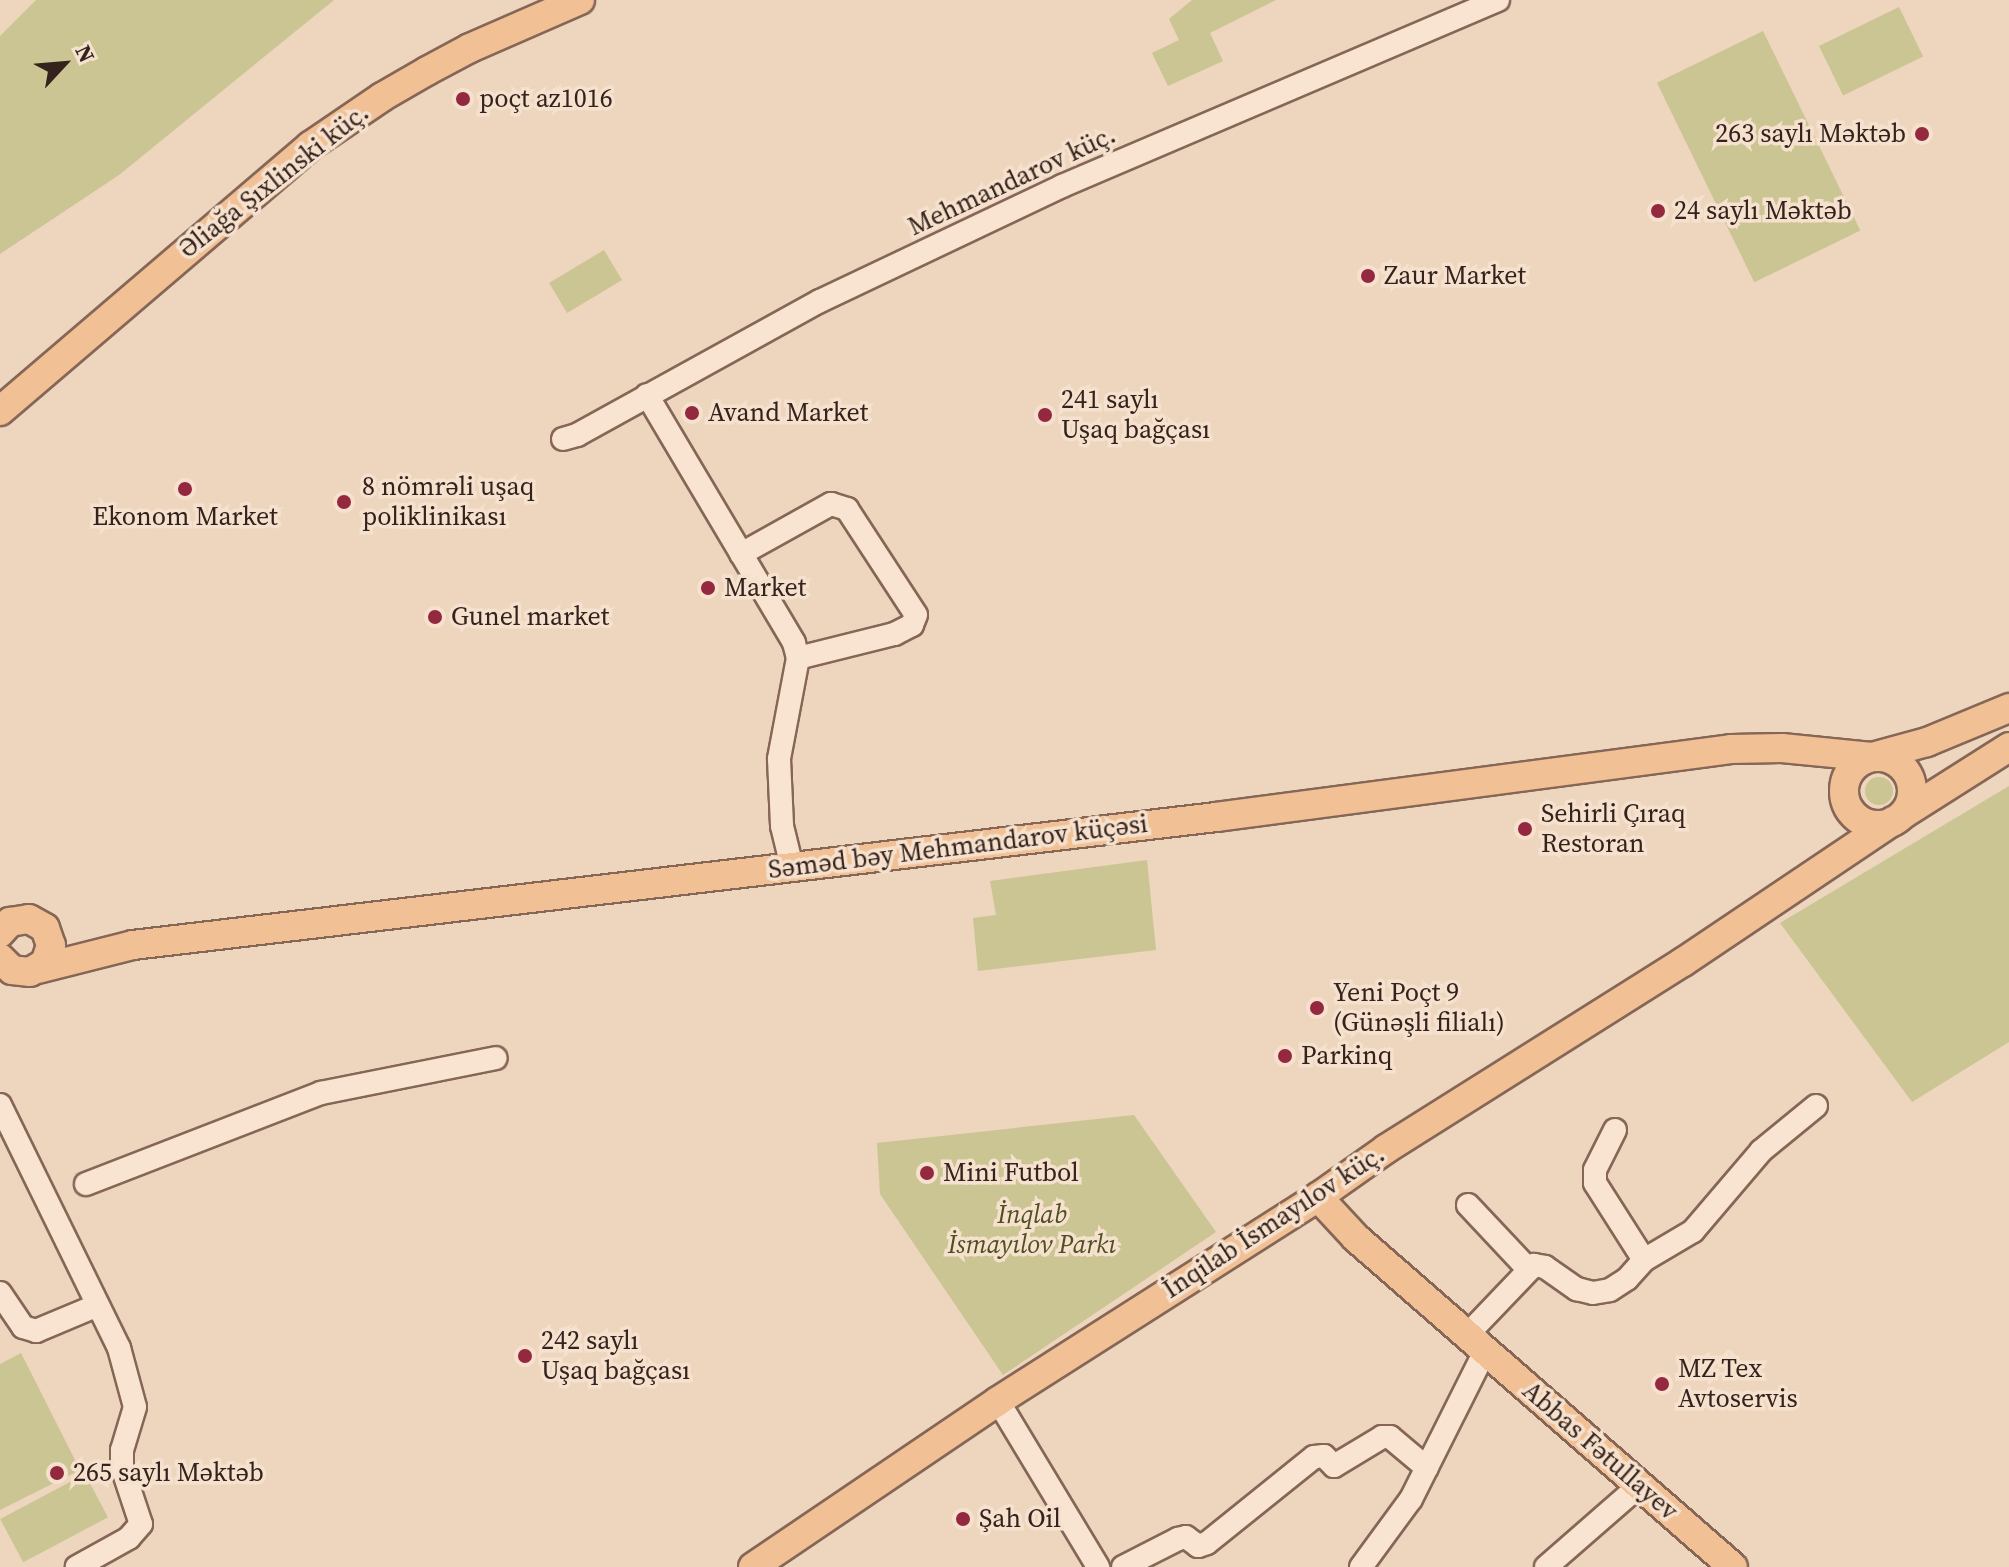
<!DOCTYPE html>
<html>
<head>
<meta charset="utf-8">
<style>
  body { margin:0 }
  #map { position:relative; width:2009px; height:1567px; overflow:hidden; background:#edd5be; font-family:"Source Serif 4",serif }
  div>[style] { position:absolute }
  .green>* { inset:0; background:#cac592; transform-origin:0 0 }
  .round { border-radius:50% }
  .roads { filter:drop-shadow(2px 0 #856657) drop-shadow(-2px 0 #856657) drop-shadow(0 2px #856657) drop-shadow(0 -2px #856657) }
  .minor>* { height:22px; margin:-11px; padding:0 11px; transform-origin:11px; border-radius:11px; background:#f8e4d1 }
  .major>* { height:28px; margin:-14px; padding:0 14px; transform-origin:14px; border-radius:14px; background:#f1c195 }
  .major>.ring { margin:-14px; padding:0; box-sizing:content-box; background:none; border:28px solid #f1c195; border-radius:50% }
  .dots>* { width:22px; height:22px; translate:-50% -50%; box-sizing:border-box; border:4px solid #f5e1cd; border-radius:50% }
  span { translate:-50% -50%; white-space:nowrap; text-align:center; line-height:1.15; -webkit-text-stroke:7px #f5e1cd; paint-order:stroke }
  .poi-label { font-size:26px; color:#34221c }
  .left { translate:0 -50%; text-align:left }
  .right { translate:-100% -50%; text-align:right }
  .street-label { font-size:26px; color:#34221c }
  .park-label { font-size:26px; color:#4e5022; font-style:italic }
  .north { position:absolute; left:24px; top:24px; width:80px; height:80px; -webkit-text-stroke:6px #f5e1cd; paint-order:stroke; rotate:64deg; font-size:22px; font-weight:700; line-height:32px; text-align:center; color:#34221c }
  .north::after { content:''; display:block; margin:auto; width:28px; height:36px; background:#34221c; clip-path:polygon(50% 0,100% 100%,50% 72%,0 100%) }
</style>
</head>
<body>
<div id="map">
  <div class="green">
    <i style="clip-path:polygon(36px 0,334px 0,119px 175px,0 254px,0 36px)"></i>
    <i style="clip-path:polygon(1192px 0,1276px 0,1210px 33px,1223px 61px,1168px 86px,1152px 53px,1179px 40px,1169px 19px)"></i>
    <i style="left:1899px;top:7px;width:55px;height:89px;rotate:64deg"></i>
    <i style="left:1763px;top:31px;width:222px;height:118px;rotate:64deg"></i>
    <i style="left:604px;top:250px;width:35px;height:64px;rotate:59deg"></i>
    <i class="round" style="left:1865px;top:777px;width:28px;height:28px"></i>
    <i style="clip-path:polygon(2009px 786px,2009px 1042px,1912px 1102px,1780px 923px)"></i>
    <i style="clip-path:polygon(1147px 860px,1156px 950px,978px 971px,973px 918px,996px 915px,990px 881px)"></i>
    <i style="clip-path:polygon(1134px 1115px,1216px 1232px,1003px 1375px,880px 1194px,877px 1143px)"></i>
    <i style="clip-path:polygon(21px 1353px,80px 1470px,0 1510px,0 1364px)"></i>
    <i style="left:85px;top:1474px;width:49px;height:96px;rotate:62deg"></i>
  </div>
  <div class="roads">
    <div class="minor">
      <i style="left:647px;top:395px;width:288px;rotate:59.3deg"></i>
      <i style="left:794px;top:643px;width:16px;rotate:75deg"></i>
      <i style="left:798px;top:658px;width:103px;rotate:100.7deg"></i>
      <i style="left:779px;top:759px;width:67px;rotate:87.4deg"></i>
      <i style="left:782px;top:826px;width:42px;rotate:76.3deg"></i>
      <i style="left:563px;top:439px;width:15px;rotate:-16deg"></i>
      <i style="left:577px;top:435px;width:277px;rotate:-28.9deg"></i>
      <i style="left:820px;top:301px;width:268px;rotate:-25.4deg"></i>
      <i style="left:1062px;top:186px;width:474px;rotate:-23.1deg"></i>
      <i style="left:741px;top:554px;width:103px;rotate:-29.1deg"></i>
      <i style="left:831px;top:504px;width:17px;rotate:17deg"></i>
      <i style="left:847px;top:509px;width:126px;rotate:56.9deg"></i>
      <i style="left:916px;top:615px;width:11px;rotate:112deg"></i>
      <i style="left:912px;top:625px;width:20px;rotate:153deg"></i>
      <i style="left:894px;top:634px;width:99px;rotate:166deg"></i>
      <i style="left:0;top:1105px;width:271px;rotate:63.9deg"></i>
      <i style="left:119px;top:1348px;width:61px;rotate:74.8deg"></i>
      <i style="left:135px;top:1407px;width:45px;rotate:106.8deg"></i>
      <i style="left:122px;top:1450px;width:17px;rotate:90deg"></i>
      <i style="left:122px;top:1467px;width:60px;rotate:71.6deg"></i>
      <i style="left:141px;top:1524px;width:18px;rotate:131deg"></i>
      <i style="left:129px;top:1538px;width:60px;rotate:150.9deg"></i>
      <i style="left:1615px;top:1130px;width:45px;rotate:116.6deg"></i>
      <i style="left:1595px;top:1170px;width:13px;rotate:90deg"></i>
      <i style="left:1595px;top:1183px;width:91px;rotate:57.5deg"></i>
      <i style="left:86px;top:1184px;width:252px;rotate:-21.2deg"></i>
      <i style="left:321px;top:1093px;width:178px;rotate:-11.3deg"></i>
      <i style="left:1468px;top:1205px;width:88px;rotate:46.8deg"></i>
      <i style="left:0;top:1293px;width:41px;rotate:55.9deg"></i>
      <i style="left:23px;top:1327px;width:14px;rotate:17deg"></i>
      <i style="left:36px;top:1331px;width:67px;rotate:-22.8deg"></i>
      <i style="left:1467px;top:1335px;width:97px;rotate:-46.3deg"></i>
      <i style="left:1534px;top:1265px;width:11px;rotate:10deg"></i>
      <i style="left:1545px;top:1267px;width:39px;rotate:35deg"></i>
      <i style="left:1577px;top:1289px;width:16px;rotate:14deg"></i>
      <i style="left:1593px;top:1293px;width:17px;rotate:-10deg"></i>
      <i style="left:1610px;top:1290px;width:20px;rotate:-33deg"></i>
      <i style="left:1627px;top:1279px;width:25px;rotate:-48deg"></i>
      <i style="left:1644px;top:1260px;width:57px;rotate:-30.6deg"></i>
      <i style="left:1693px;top:1231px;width:105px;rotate:-49.6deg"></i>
      <i style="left:1761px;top:1151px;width:71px;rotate:-39.3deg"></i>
      <i style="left:998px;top:1401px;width:194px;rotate:58.9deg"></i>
      <i style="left:1123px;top:1567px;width:62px;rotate:-27deg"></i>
      <i style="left:1178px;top:1539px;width:8px;rotate:-14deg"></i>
      <i style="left:1186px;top:1537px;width:15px;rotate:37deg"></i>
      <i style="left:1198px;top:1546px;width:9px;rotate:-18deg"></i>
      <i style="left:1207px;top:1543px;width:137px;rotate:-38.8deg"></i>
      <i style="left:1314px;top:1457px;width:10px;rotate:-6deg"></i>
      <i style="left:1324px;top:1456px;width:14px;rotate:45deg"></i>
      <i style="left:1334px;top:1466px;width:56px;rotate:-31.1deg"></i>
      <i style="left:1382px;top:1437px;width:8px"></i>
      <i style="left:1390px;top:1437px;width:48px;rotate:40deg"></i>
      <i style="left:1361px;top:1567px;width:84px;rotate:-53.7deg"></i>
      <i style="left:1411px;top:1499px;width:165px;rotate:-63.4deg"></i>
      <i style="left:1546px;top:1567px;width:125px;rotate:-41.1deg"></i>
    </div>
    <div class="major">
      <i style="left:0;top:411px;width:408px;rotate:-40.5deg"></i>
      <i style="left:310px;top:146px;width:87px;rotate:-34.2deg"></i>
      <i style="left:382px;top:97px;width:52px;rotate:-30deg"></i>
      <i style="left:427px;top:71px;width:49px;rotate:-28.1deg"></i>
      <i style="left:470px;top:48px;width:120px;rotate:-23.6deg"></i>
      <i class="ring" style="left:1844px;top:757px;width:40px;height:40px"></i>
      <i style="left:1902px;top:815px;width:127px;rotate:-32.4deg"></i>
      <i style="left:0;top:933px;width:15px;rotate:-48deg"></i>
      <i style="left:10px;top:922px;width:19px;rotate:-9deg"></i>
      <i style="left:29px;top:919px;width:18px;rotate:29deg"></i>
      <i style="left:45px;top:928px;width:18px;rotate:71deg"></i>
      <i style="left:51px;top:945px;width:19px;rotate:108deg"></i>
      <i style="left:45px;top:963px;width:17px;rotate:149deg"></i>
      <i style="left:30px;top:972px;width:18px;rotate:-174deg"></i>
      <i style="left:12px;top:970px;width:17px;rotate:-135deg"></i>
      <i style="left:38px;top:969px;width:98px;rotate:-14.2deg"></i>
      <i style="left:133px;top:945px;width:1091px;rotate:-6.74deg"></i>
      <i style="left:1216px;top:817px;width:519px;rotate:-7.52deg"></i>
      <i style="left:1731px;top:749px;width:51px;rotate:-1.1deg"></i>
      <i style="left:1782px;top:748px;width:90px;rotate:5.7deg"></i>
      <i style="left:1872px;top:757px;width:57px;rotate:-15.3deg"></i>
      <i style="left:1927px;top:742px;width:89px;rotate:-22.5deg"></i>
      <i style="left:1318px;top:1197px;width:56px;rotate:47.2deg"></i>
      <i style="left:1356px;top:1238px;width:500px;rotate:41.11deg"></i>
      <i style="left:753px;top:1567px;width:296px;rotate:-34.1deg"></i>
      <i style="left:998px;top:1401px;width:379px;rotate:-32.5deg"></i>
      <i style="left:1318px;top:1197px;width:83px;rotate:-35.2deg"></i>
      <i style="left:1386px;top:1149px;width:351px;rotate:-32.2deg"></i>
      <i style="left:1683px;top:962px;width:253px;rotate:-33.9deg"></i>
    </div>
  </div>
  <div class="dots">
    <i style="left:463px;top:99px;background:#93283f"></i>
    <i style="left:1922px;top:134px;background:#93283f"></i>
    <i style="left:1658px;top:211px;background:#93283f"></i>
    <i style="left:1368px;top:276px;background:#93283f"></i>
    <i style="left:692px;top:413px;background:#93283f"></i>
    <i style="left:1045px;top:415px;background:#93283f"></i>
    <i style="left:185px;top:489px;background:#93283f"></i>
    <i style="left:344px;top:502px;background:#93283f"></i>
    <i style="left:708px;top:588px;background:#93283f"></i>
    <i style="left:435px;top:617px;background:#93283f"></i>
    <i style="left:1525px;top:829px;background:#93283f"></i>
    <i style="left:1317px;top:1008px;background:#93283f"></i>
    <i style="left:1285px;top:1056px;background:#93283f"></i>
    <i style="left:927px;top:1173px;background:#93283f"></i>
    <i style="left:525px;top:1356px;background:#93283f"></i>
    <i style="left:1662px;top:1384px;background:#93283f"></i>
    <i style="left:57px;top:1473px;background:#93283f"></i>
    <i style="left:963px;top:1519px;background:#93283f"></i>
  </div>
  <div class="poi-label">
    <span class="left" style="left:479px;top:99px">poçt az1016</span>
    <span class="right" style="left:1906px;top:134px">263 saylı Məktəb</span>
    <span class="left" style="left:1674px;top:211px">24 saylı Məktəb</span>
    <span class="left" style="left:1384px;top:276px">Zaur Market</span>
    <span class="left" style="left:1061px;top:415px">241 saylı<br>Uşaq bağçası</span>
    <span class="left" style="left:708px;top:413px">Avand Market</span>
    <span class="left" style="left:362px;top:502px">8 nömrəli uşaq<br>poliklinikası</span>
    <span style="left:185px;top:517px">Ekonom Market</span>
    <span class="left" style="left:724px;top:588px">Market</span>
    <span class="left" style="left:451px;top:617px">Gunel market</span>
    <span class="left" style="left:1541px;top:829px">Sehirli Çıraq<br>Restoran</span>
    <span class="left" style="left:1333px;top:1008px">Yeni Poçt 9<br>(Günəşli filialı)</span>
    <span class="left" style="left:1301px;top:1056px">Parkinq</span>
    <span class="left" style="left:943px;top:1173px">Mini Futbol</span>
    <span class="left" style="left:541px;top:1356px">242 saylı<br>Uşaq bağçası</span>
    <span class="left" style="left:1678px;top:1384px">MZ Tex<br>Avtoservis</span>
    <span class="left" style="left:73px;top:1473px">265 saylı Məktəb</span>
    <span class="left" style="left:979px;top:1519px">Şah Oil</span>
  </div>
  <div class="street-label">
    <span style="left:274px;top:181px;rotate:-38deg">Əliağa Şıxlinski küç.</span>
    <span style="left:1012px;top:181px;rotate:-25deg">Mehmandarov küç.</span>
    <span style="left:958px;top:847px;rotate:-7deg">Səməd bəy Mehmandarov küçəsi</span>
    <span style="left:1274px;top:1222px;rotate:-33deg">İnqilab İsmayılov küç.</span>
    <span style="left:1600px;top:1451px;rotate:41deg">Abbas Fətullayev</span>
  </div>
  <div class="park-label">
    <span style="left:1032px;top:1230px">İnqlab<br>İsmayılov Parkı</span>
  </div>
  <div class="north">N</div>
</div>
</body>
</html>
